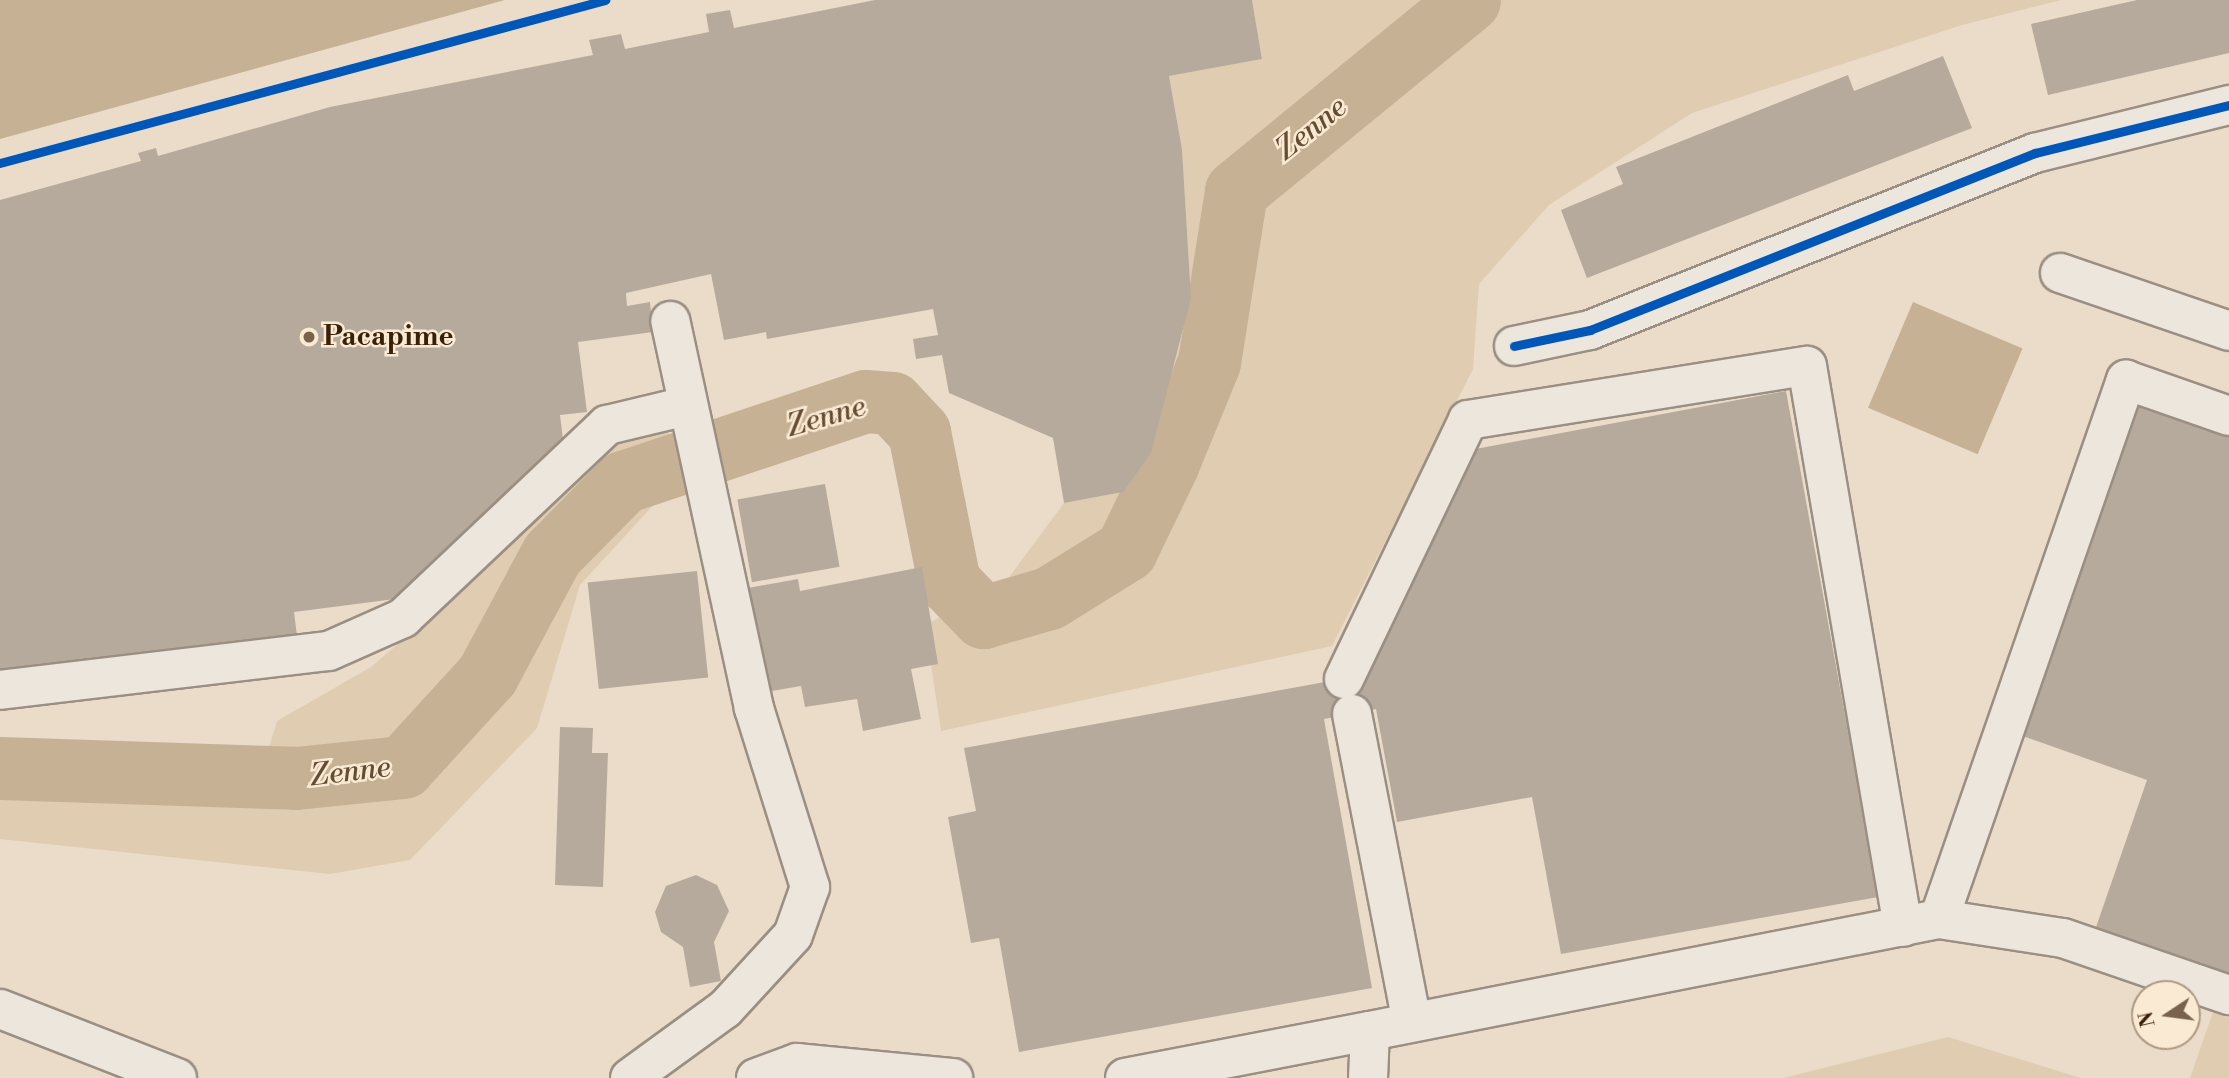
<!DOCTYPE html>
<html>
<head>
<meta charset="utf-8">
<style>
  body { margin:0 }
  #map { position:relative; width:2229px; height:1078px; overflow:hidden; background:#eadcc9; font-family:"Libre Bodoni",serif }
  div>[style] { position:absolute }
  .green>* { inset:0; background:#e0ccb1 }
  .water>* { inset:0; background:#c6b195; transform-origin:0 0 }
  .river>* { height:63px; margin:-31.5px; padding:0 31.5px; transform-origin:31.5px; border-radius:31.5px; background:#c6b195 }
  .building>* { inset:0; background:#b6aa9c; transform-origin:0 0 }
  .roads { filter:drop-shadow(2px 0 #9a8f82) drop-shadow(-2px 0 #9a8f82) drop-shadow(0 2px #9a8f82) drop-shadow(0 -2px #9a8f82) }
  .minor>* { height:38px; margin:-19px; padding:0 19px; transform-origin:19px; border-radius:19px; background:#ede6dd }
  .cycleway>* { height:9px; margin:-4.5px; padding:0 4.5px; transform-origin:4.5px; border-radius:4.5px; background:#0057b8 }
  .dots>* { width:19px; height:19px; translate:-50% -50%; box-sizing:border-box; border:4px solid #faead3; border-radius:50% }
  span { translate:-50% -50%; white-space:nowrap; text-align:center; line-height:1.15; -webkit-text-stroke:5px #faead3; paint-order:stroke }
  .poi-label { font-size:28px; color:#3b2009; font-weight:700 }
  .left { translate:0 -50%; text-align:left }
  .water-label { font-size:30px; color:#664c32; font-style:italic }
  .north { position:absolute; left:2131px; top:980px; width:70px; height:70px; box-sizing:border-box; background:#faead3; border:2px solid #ae9982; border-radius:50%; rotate:257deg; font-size:19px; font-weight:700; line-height:28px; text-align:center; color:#3b2009 }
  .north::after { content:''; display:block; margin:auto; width:24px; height:32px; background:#78624c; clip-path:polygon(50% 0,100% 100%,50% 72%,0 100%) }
</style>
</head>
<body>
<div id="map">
  <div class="green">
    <i style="clip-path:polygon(1252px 0,2061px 0,1962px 25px,1692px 113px,1549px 205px,1479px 284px,1473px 369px,1332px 646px,941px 731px,925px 625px,1007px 580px,1064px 503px,1123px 492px,1151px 453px,1191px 298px,1182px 149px,1169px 76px,1262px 59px)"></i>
    <i style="clip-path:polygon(663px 417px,682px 474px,580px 585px,537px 728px,410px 860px,330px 874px,0 839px,0 778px,262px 770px,277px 721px,371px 667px,474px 579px,570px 473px)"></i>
    <i style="clip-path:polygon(2213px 1012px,2229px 1018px,2229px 1078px,2190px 1078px)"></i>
    <i style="clip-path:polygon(1948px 1037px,2081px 1078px,1783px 1078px)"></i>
  </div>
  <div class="water">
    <i style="clip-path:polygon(0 0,505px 0,0 139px)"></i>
    <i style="left:1913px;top:302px;width:119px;height:115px;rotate:23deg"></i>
  </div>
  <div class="river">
    <i style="left:0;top:768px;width:296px;rotate:1.9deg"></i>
    <i style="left:296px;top:778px;width:108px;rotate:-5.9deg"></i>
    <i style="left:403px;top:767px;width:125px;rotate:-47.6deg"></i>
    <i style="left:487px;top:675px;width:137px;rotate:-61.8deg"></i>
    <i style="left:552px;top:554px;width:101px;rotate:-45.4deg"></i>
    <i style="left:623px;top:482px;width:255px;rotate:-18.5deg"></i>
    <i style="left:865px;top:401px;width:27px;rotate:4deg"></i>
    <i style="left:892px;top:403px;width:40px;rotate:47deg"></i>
    <i style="left:919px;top:432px;width:153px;rotate:78.7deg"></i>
    <i style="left:949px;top:582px;width:49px;rotate:45.8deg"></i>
    <i style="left:983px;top:617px;width:69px;rotate:-16.1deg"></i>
    <i style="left:1049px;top:598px;width:91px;rotate:-31.9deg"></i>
    <i style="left:1126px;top:550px;width:94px;rotate:-64.2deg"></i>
    <i style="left:1167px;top:465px;width:111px;rotate:-67.8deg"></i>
    <i style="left:1209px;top:362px;width:173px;rotate:-81deg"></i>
    <i style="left:1236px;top:191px;width:301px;rotate:-39.3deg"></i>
  </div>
  <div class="building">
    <i style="clip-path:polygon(875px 0,1252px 0,1262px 59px,1169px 76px,1182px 149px,1191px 298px,1151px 453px,1123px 492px,1064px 503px,1053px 438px,949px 393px,942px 355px,916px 359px,913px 339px,938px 335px,933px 309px,767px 339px,766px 332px,724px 340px,711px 274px,626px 293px,627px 306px,650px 302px,653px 332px,578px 342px,587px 412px,560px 415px,564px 448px,395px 599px,294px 612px,298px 644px,0 676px,0 200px,141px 161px,138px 153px,156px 148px,158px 156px,330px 107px,593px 55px,589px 40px,621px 34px,625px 49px,709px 32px,706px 14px,730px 10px,734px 28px)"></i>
    <i style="clip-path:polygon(2137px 0,2229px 0,2229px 53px,2048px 95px,2031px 24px)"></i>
    <i style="clip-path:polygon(1943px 56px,1972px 128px,1587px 278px,1561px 210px,1623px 184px,1616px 167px,1848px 75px,1854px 91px)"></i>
    <i style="clip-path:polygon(1786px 391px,1878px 897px,1561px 954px,1532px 797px,1397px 822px,1376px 709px,1324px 719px,1372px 988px,1019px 1052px,999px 938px,971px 943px,948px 817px,976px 811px,964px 748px,1369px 674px,1368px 662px,1470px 450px)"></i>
    <i style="clip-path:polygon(2134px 399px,2229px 432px,2229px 976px,2095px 930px,2147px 780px,2017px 734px)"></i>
    <i style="left:825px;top:484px;width:84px;height:89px;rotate:80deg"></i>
    <i style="clip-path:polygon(922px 567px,938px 664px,911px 669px,921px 719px,863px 731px,857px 699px,805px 707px,801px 686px,766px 692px,748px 588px,798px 579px,800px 591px)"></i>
    <i style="left:697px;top:571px;width:107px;height:110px;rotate:84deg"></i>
    <i style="clip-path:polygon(560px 727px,593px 728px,592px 753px,608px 753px,603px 887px,555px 885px)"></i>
    <i style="clip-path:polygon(696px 875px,717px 885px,729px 911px,714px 942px,721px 981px,690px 987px,683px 947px,661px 932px,655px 912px,666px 886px)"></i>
  </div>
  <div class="roads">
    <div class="minor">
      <i style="left:2060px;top:273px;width:179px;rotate:18.9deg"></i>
      <i style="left:1514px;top:346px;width:78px;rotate:-11.9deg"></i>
      <i style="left:1590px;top:330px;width:479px;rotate:-21.7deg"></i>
      <i style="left:2035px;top:153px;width:200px;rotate:-13.9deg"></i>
      <i style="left:1344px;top:679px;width:287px;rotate:-64.4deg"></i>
      <i style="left:1468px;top:420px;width:343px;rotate:-9.1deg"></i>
      <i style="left:1807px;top:366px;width:569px;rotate:80.29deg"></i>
      <i style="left:0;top:690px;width:331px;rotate:-6.8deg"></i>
      <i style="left:329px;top:651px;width:81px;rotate:-24deg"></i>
      <i style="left:403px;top:618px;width:281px;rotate:-43.4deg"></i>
      <i style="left:607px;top:425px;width:81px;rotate:-13.5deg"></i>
      <i style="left:1352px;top:714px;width:314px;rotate:79deg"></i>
      <i style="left:1939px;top:919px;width:571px;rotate:-70.87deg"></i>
      <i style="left:2126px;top:380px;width:109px;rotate:19.3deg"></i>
      <i style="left:0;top:1009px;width:190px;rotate:21.3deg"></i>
      <i style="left:1370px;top:1031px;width:580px;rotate:-11.14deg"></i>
      <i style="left:1939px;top:919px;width:125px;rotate:8.7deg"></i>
      <i style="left:2063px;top:938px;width:176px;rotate:19deg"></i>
      <i style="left:630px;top:1078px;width:117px;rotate:-36deg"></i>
      <i style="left:725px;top:1009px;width:100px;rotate:-47.4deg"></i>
      <i style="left:793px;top:935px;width:51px;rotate:-70.5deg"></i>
      <i style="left:810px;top:887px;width:188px;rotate:-107.4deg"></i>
      <i style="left:754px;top:708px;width:396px;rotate:-102.2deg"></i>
      <i style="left:756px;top:1078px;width:44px;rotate:-20.1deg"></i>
      <i style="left:797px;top:1063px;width:157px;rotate:5.5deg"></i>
      <i style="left:1125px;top:1078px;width:249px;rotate:-10.9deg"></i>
      <i style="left:1370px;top:1031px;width:47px;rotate:92.4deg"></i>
    </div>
  </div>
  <div class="cycleway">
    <i style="left:0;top:163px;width:627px;rotate:-15.08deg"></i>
    <i style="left:1514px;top:346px;width:78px;rotate:-11.9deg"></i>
    <i style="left:1590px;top:330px;width:479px;rotate:-21.7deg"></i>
    <i style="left:2035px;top:153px;width:200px;rotate:-13.9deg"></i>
  </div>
  <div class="dots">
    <i style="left:309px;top:337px;background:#78624c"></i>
  </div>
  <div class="poi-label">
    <span class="left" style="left:323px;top:337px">Pacapime</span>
  </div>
  <div class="water-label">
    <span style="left:1311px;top:129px;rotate:-39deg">Zenne</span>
    <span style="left:826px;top:417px;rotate:-16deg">Zenne</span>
    <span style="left:350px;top:772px;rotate:-7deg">Zenne</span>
  </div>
  <div class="north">N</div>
</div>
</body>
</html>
